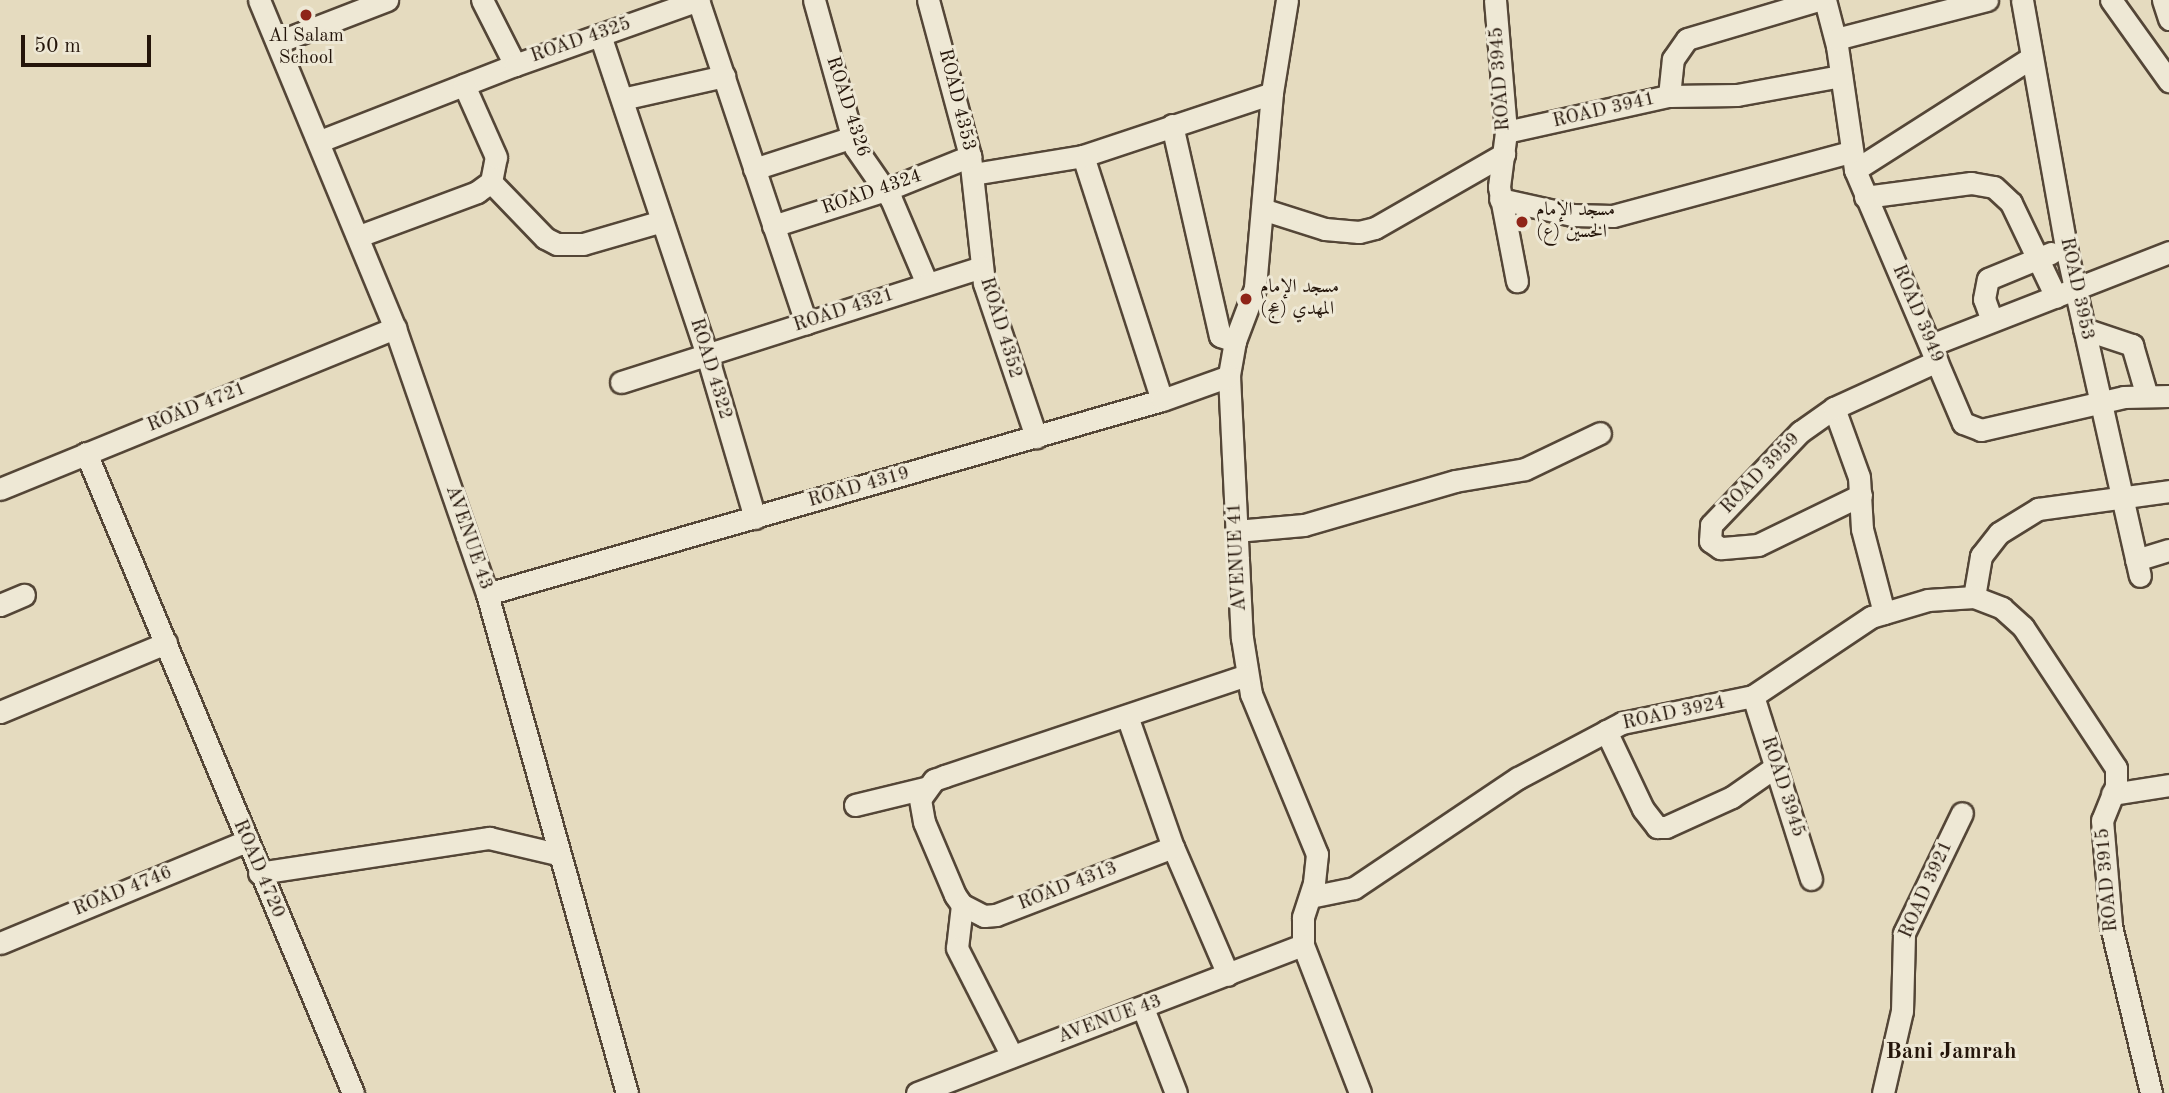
<!DOCTYPE html>
<html>
<head>
<meta charset="utf-8">
<style>
  body { margin:0 }
  #map { position:relative; width:2169px; height:1093px; overflow:hidden; background:#e5dbbf; font-family:"Old Standard TT",Amiri,serif }
  div>[style] { position:absolute }
  .roads { filter:drop-shadow(2px 0 #544637) drop-shadow(-2px 0 #544637) drop-shadow(0 2px #544637) drop-shadow(0 -2px #544637) }
  .minor>* { height:21px; margin:-10.5px; padding:0 10.5px; transform-origin:10.5px; border-radius:10.5px; background:#eee8d5 }
  .dots>* { width:19px; height:19px; translate:-50% -50%; box-sizing:border-box; border:4px solid #eee8d5; border-radius:50% }
  span { translate:-50% -50%; white-space:nowrap; text-align:center; line-height:1.15; -webkit-text-stroke:6px #eee8d5; paint-order:stroke }
  .poi-label { font-size:19px; color:#24150a }
  .left { translate:0 -50%; text-align:left }
  .street-label { font-size:19px; color:#24150a }
  .quarter-label { font-size:23px; color:#24150a; font-weight:700 }
  .scale { position:absolute; left:21px; top:35px; width:130px; height:32px; box-sizing:border-box; border:4px solid #24150a; border-top:0; padding-left:9px; font-size:21px; line-height:24px; white-space:nowrap; color:#24150a; -webkit-text-stroke:5px #eee8d5; paint-order:stroke }
</style>
</head>
<body>
<div id="map">
  <div class="roads">
    <div class="minor">
      <i style="left:259px;top:0;width:355px;rotate:67.5deg"></i>
      <i style="left:395px;top:328px;width:281px;rotate:70.9deg"></i>
      <i style="left:487px;top:594px;width:518px;rotate:74.33deg"></i>
      <i style="left:482px;top:0;width:73px;rotate:63.1deg"></i>
      <i style="left:698px;top:0;width:341px;rotate:71.5deg"></i>
      <i style="left:814px;top:0;width:153px;rotate:74.4deg"></i>
      <i style="left:855px;top:147px;width:63px;rotate:55.3deg"></i>
      <i style="left:891px;top:199px;width:92px;rotate:67deg"></i>
      <i style="left:928px;top:0;width:162px;rotate:74.9deg"></i>
      <i style="left:970px;top:156px;width:128px;rotate:83.7deg"></i>
      <i style="left:984px;top:283px;width:163px;rotate:71.3deg"></i>
      <i style="left:1287px;top:0;width:94px;rotate:99.2deg"></i>
      <i style="left:1272px;top:93px;width:196px;rotate:95deg"></i>
      <i style="left:1255px;top:288px;width:57px;rotate:110.7deg"></i>
      <i style="left:1235px;top:341px;width:36px;rotate:100deg"></i>
      <i style="left:1229px;top:376px;width:262px;rotate:87.2deg"></i>
      <i style="left:1242px;top:638px;width:57px;rotate:80.9deg"></i>
      <i style="left:1251px;top:694px;width:173px;rotate:67.6deg"></i>
      <i style="left:1317px;top:854px;width:29px;rotate:96deg"></i>
      <i style="left:1314px;top:883px;width:36px;rotate:108deg"></i>
      <i style="left:1303px;top:917px;width:28px;rotate:90deg"></i>
      <i style="left:1303px;top:945px;width:159px;rotate:68.9deg"></i>
      <i style="left:1495px;top:0;width:132px;rotate:85.2deg"></i>
      <i style="left:1506px;top:132px;width:55px;rotate:97.3deg"></i>
      <i style="left:1499px;top:187px;width:96px;rotate:79.2deg"></i>
      <i style="left:1825px;top:0;width:48px;rotate:75.4deg"></i>
      <i style="left:1837px;top:46px;width:125px;rotate:81.7deg"></i>
      <i style="left:1855px;top:170px;width:275px;rotate:66.9deg"></i>
      <i style="left:1963px;top:423px;width:19px;rotate:21deg"></i>
      <i style="left:1981px;top:430px;width:147px;rotate:-13deg"></i>
      <i style="left:2124px;top:397px;width:45px;rotate:-1.3deg"></i>
      <i style="left:2022px;top:0;width:252px;rotate:79.9deg"></i>
      <i style="left:2066px;top:248px;width:336px;rotate:77.3deg"></i>
      <i style="left:2111px;top:0;width:100px;rotate:54.4deg"></i>
      <i style="left:2163px;top:0;width:20px;rotate:72deg"></i>
      <i style="left:600px;top:35px;width:337px;rotate:71.5deg"></i>
      <i style="left:707px;top:355px;width:170px;rotate:73.6deg"></i>
      <i style="left:1836px;top:39px;width:156px;rotate:-14.5deg"></i>
      <i style="left:278px;top:42px;width:117px;rotate:-21.1deg"></i>
      <i style="left:1669px;top:96px;width:37px;rotate:-84deg"></i>
      <i style="left:1673px;top:59px;width:24px;rotate:-55deg"></i>
      <i style="left:1687px;top:39px;width:138px;rotate:-16.5deg"></i>
      <i style="left:622px;top:99px;width:105px;rotate:-12.7deg"></i>
      <i style="left:1172px;top:125px;width:216px;rotate:77.2deg"></i>
      <i style="left:1220px;top:336px;width:16px;rotate:18deg"></i>
      <i style="left:1506px;top:132px;width:167px;rotate:-12.5deg"></i>
      <i style="left:1669px;top:96px;width:68px;rotate:-0.8deg"></i>
      <i style="left:1737px;top:95px;width:106px;rotate:-10.4deg"></i>
      <i style="left:320px;top:141px;width:209px;rotate:-21.3deg"></i>
      <i style="left:515px;top:65px;width:195px;rotate:-19.5deg"></i>
      <i style="left:1083px;top:156px;width:256px;rotate:72.1deg"></i>
      <i style="left:754px;top:169px;width:104px;rotate:-17.9deg"></i>
      <i style="left:1855px;top:170px;width:209px;rotate:-32.5deg"></i>
      <i style="left:973px;top:174px;width:111px;rotate:-9.3deg"></i>
      <i style="left:1083px;top:156px;width:199px;rotate:-18.4deg"></i>
      <i style="left:491px;top:182px;width:78px;rotate:46deg"></i>
      <i style="left:545px;top:238px;width:13px;rotate:27deg"></i>
      <i style="left:557px;top:244px;width:26px"></i>
      <i style="left:583px;top:244px;width:82px;rotate:-16.2deg"></i>
      <i style="left:1865px;top:197px;width:107px;rotate:-7.5deg"></i>
      <i style="left:1971px;top:183px;width:23px;rotate:10deg"></i>
      <i style="left:1994px;top:187px;width:23px;rotate:43deg"></i>
      <i style="left:2011px;top:203px;width:104px;rotate:64.4deg"></i>
      <i style="left:1500px;top:199px;width:74px;rotate:12.5deg"></i>
      <i style="left:1572px;top:215px;width:41px;rotate:1.4deg"></i>
      <i style="left:1613px;top:216px;width:246px;rotate:-15.1deg"></i>
      <i style="left:1262px;top:209px;width:66px;rotate:17.6deg"></i>
      <i style="left:1325px;top:229px;width:34px;rotate:5deg"></i>
      <i style="left:1359px;top:232px;width:16px;rotate:-14deg"></i>
      <i style="left:1375px;top:228px;width:149px;rotate:-29.8deg"></i>
      <i style="left:773px;top:226px;width:119px;rotate:-17.7deg"></i>
      <i style="left:886px;top:190px;width:91px;rotate:-22deg"></i>
      <i style="left:359px;top:236px;width:126px;rotate:-20.4deg"></i>
      <i style="left:477px;top:192px;width:17px;rotate:-36deg"></i>
      <i style="left:491px;top:182px;width:25px;rotate:-79deg"></i>
      <i style="left:496px;top:157px;width:79px;rotate:-114deg"></i>
      <i style="left:1991px;top:318px;width:20px;rotate:-110deg"></i>
      <i style="left:1984px;top:299px;width:20px;rotate:-79deg"></i>
      <i style="left:1988px;top:279px;width:68px;rotate:-22.4deg"></i>
      <i style="left:2084px;top:329px;width:51px;rotate:18.4deg"></i>
      <i style="left:2132px;top:345px;width:50px;rotate:73.7deg"></i>
      <i style="left:1931px;top:345px;width:256px;rotate:-21.3deg"></i>
      <i style="left:621px;top:382px;width:378px;rotate:-17.7deg"></i>
      <i style="left:1834px;top:408px;width:73px;rotate:70.1deg"></i>
      <i style="left:1859px;top:477px;width:52px;rotate:86.7deg"></i>
      <i style="left:1862px;top:529px;width:87px;rotate:75.3deg"></i>
      <i style="left:86px;top:453px;width:693px;rotate:67.35deg"></i>
      <i style="left:0;top:489px;width:427px;rotate:-22.2deg"></i>
      <i style="left:1861px;top:495px;width:114px;rotate:154.1deg"></i>
      <i style="left:1758px;top:545px;width:38px;rotate:175deg"></i>
      <i style="left:1720px;top:548px;width:12px;rotate:-145deg"></i>
      <i style="left:1710px;top:541px;width:16px;rotate:-86deg"></i>
      <i style="left:1711px;top:525px;width:129px;rotate:-46.3deg"></i>
      <i style="left:1800px;top:432px;width:42px;rotate:-35.2deg"></i>
      <i style="left:1834px;top:408px;width:113px;rotate:-24.5deg"></i>
      <i style="left:1236px;top:531px;width:68px;rotate:-5deg"></i>
      <i style="left:1304px;top:525px;width:157px;rotate:-16.2deg"></i>
      <i style="left:1455px;top:481px;width:71px;rotate:-9.7deg"></i>
      <i style="left:1525px;top:469px;width:83px;rotate:-25.6deg"></i>
      <i style="left:2136px;top:560px;width:34px;rotate:-17deg"></i>
      <i style="left:487px;top:594px;width:702px;rotate:-16.04deg"></i>
      <i style="left:1162px;top:400px;width:71px;rotate:-19.7deg"></i>
      <i style="left:1974px;top:597px;width:42px;rotate:-80.3deg"></i>
      <i style="left:1981px;top:556px;width:29px;rotate:-52deg"></i>
      <i style="left:1999px;top:533px;width:46px;rotate:-31.6deg"></i>
      <i style="left:2038px;top:509px;width:132px;rotate:-7.8deg"></i>
      <i style="left:0;top:605px;width:26px;rotate:-23deg"></i>
      <i style="left:1753px;top:696px;width:192px;rotate:72.4deg"></i>
      <i style="left:0;top:712px;width:180px;rotate:-22.6deg"></i>
      <i style="left:1127px;top:716px;width:139px;rotate:70.7deg"></i>
      <i style="left:1173px;top:847px;width:139px;rotate:66.7deg"></i>
      <i style="left:1606px;top:731px;width:86px;rotate:64.6deg"></i>
      <i style="left:1643px;top:809px;width:23px;rotate:52deg"></i>
      <i style="left:1657px;top:827px;width:9px"></i>
      <i style="left:1666px;top:827px;width:72px;rotate:-24.4deg"></i>
      <i style="left:1732px;top:797px;width:52px;rotate:-34.9deg"></i>
      <i style="left:2112px;top:794px;width:58px;rotate:-9deg"></i>
      <i style="left:855px;top:805px;width:72px;rotate:-13.7deg"></i>
      <i style="left:1173px;top:847px;width:190px;rotate:159deg"></i>
      <i style="left:996px;top:915px;width:12px;rotate:175deg"></i>
      <i style="left:984px;top:916px;width:25px;rotate:-153deg"></i>
      <i style="left:962px;top:905px;width:12px;rotate:-125deg"></i>
      <i style="left:955px;top:895px;width:79px;rotate:-113deg"></i>
      <i style="left:924px;top:822px;width:23px;rotate:-100deg"></i>
      <i style="left:920px;top:799px;width:24px;rotate:-54deg"></i>
      <i style="left:934px;top:780px;width:12px;rotate:-20deg"></i>
      <i style="left:945px;top:776px;width:317px;rotate:-18.5deg"></i>
      <i style="left:259px;top:873px;width:233px;rotate:-8.7deg"></i>
      <i style="left:489px;top:838px;width:70px;rotate:13.2deg"></i>
      <i style="left:1310px;top:897px;width:45px;rotate:-11.6deg"></i>
      <i style="left:1354px;top:888px;width:197px;rotate:-33.9deg"></i>
      <i style="left:1518px;top:778px;width:118px;rotate:-27.9deg"></i>
      <i style="left:1622px;top:723px;width:134px;rotate:-11.6deg"></i>
      <i style="left:1753px;top:696px;width:142px;rotate:-33.8deg"></i>
      <i style="left:1871px;top:617px;width:59px;rotate:-16.6deg"></i>
      <i style="left:1928px;top:600px;width:46px;rotate:-3.7deg"></i>
      <i style="left:1974px;top:597px;width:30px;rotate:21deg"></i>
      <i style="left:2002px;top:608px;width:28px;rotate:42deg"></i>
      <i style="left:2023px;top:627px;width:169px;rotate:56.6deg"></i>
      <i style="left:2116px;top:768px;width:18px;rotate:90deg"></i>
      <i style="left:2116px;top:786px;width:37px;rotate:112deg"></i>
      <i style="left:2102px;top:820px;width:106px;rotate:85.1deg"></i>
      <i style="left:2111px;top:926px;width:172px;rotate:76.5deg"></i>
      <i style="left:962px;top:905px;width:43px;rotate:96.6deg"></i>
      <i style="left:957px;top:948px;width:121px;rotate:63deg"></i>
      <i style="left:0;top:943px;width:266px;rotate:-22.5deg"></i>
      <i style="left:1143px;top:1008px;width:91px;rotate:68.8deg"></i>
      <i style="left:917px;top:1093px;width:413px;rotate:-21deg"></i>
      <i style="left:1883px;top:1093px;width:84px;rotate:-77deg"></i>
      <i style="left:1902px;top:1011px;width:78px;rotate:-88.5deg"></i>
      <i style="left:1904px;top:933px;width:133px;rotate:-64.2deg"></i>
    </div>
  </div>
  <div class="dots">
    <i style="left:306px;top:15px;background:#8f2418"></i>
    <i style="left:1522px;top:222px;background:#8f2418"></i>
    <i style="left:1246px;top:299px;background:#8f2418"></i>
  </div>
  <div class="poi-label">
    <span style="left:306px;top:48px">Al Salam<br>School</span>
    <span class="left" style="left:1536px;top:222px">مسجد الإمام<br>الحسين (ع)</span>
    <span class="left" style="left:1260px;top:299px">مسجد الإمام<br>المهدي (عج)</span>
  </div>
  <div class="street-label">
    <span style="left:581px;top:41px;rotate:-19deg">ROAD 4325</span>
    <span style="left:1501px;top:79px;rotate:-94deg">ROAD 3945</span>
    <span style="left:956px;top:100px;rotate:76deg">ROAD 4353</span>
    <span style="left:847px;top:107px;rotate:72deg">ROAD 4326</span>
    <span style="left:1604px;top:111px;rotate:-13deg">ROAD 3941</span>
    <span style="left:872px;top:193px;rotate:-19deg">ROAD 4324</span>
    <span style="left:2076px;top:289px;rotate:78deg">ROAD 3953</span>
    <span style="left:844px;top:311px;rotate:-18deg">ROAD 4321</span>
    <span style="left:1917px;top:314px;rotate:67deg">ROAD 3949</span>
    <span style="left:1000px;top:328px;rotate:73deg">ROAD 4352</span>
    <span style="left:710px;top:369px;rotate:73deg">ROAD 4322</span>
    <span style="left:197px;top:408px;rotate:-22deg">ROAD 4721</span>
    <span style="left:1761px;top:474px;rotate:-46deg">ROAD 3959</span>
    <span style="left:859px;top:488px;rotate:-16deg">ROAD 4319</span>
    <span style="left:468px;top:538px;rotate:71deg">AVENUE 43</span>
    <span style="left:1238px;top:557px;rotate:-93deg">AVENUE 41</span>
    <span style="left:1674px;top:714px;rotate:-12deg">ROAD 3924</span>
    <span style="left:1782px;top:787px;rotate:72deg">ROAD 3945</span>
    <span style="left:258px;top:869px;rotate:67deg">ROAD 4720</span>
    <span style="left:2108px;top:880px;rotate:-95deg">ROAD 3915</span>
    <span style="left:1068px;top:887px;rotate:-21deg">ROAD 4313</span>
    <span style="left:1927px;top:890px;rotate:-66deg">ROAD 3921</span>
    <span style="left:123px;top:892px;rotate:-22deg">ROAD 4746</span>
    <span style="left:1110px;top:1020px;rotate:-20deg">AVENUE 43</span>
  </div>
  <div class="quarter-label">
    <span style="left:1951px;top:1052px">Bani Jamrah</span>
  </div>
  <div class="scale">50 m</div>
</div>
</body>
</html>
